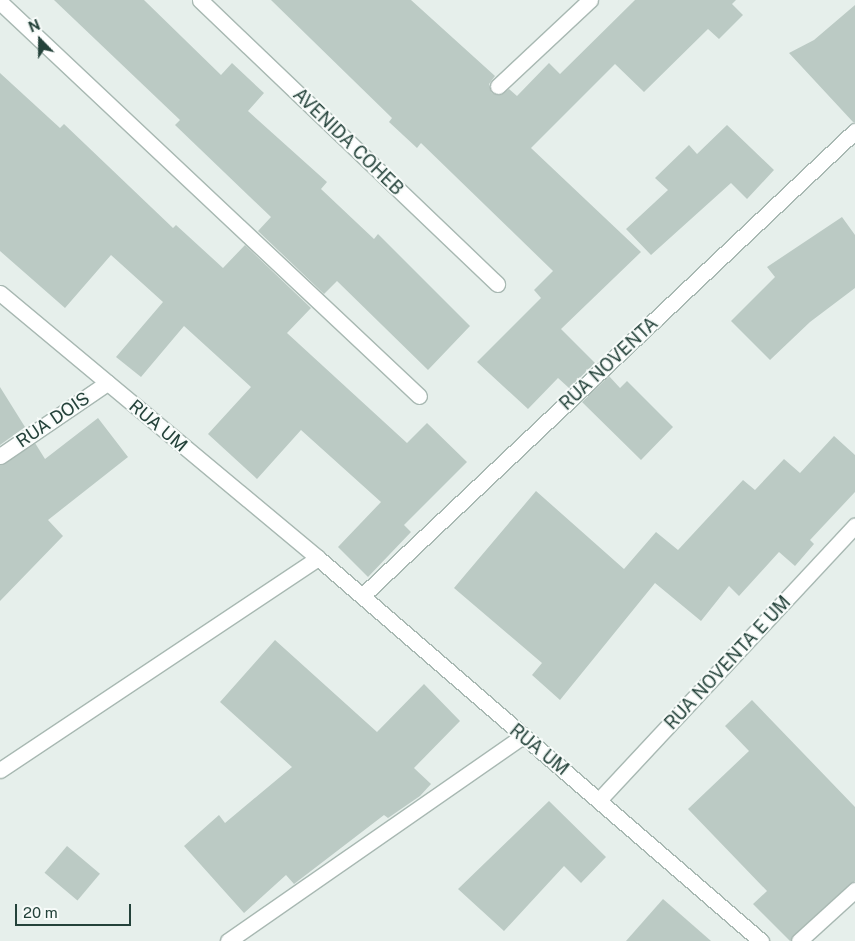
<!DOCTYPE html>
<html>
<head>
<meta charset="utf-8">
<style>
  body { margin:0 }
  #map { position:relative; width:855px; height:941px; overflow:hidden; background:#e6efeb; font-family:"Public Sans",sans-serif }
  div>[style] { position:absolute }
  .building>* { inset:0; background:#bbcac4; transform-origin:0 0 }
  .roads { filter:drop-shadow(1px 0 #a8b8b2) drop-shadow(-1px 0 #a8b8b2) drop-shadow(0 1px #a8b8b2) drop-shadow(0 -1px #a8b8b2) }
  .street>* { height:15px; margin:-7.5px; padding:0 7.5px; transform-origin:7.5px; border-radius:7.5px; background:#fff }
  span { translate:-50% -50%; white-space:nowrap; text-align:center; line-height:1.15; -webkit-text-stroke:4px #f7fbf9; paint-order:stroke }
  .street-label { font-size:18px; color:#24423a }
  .north { position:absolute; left:15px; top:15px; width:50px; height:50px; -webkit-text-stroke:4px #f7fbf9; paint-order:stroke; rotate:338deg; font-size:14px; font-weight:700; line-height:20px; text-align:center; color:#24423a }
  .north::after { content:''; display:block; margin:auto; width:18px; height:22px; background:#24423a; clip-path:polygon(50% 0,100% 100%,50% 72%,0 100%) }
  .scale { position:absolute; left:15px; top:904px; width:116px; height:22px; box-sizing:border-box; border:2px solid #24423a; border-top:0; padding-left:6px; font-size:15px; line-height:18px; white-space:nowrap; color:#24423a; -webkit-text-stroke:4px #f7fbf9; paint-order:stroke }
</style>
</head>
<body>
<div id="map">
  <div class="building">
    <i style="clip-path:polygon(54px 0,144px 0,221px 75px,232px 63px,264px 93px,248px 111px,327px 182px,321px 189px,374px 239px,378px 234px,470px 326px,428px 370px,337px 281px,324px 294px,258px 231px,271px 217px,175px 125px,180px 120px)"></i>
    <i style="clip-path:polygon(271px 0,411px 0,495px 76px,489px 84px,492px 93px,501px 95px,509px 89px,517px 96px,549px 63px,560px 74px,635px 0,736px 0,732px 4px,743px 15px,719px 39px,708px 29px,644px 92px,615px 64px,531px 148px,641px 252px,561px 329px,595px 363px,569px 388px,558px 378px,528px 409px,477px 362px,541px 298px,534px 290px,553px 271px,421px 143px,417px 148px,389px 122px,392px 118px)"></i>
    <i style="clip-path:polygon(855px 5px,855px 122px,853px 122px,789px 53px,814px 40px)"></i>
    <i style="clip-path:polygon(0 73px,60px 128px,64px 124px,173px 228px,176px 225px,223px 268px,245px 245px,311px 308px,287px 333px,407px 443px,427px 423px,467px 462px,404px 525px,411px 532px,368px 577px,338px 547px,381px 502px,301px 430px,257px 479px,208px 434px,251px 387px,184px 326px,141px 377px,116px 357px,163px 302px,111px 255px,65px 308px,0 251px)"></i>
    <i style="clip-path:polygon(727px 125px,774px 170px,747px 199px,731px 183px,651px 255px,626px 229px,668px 190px,655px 178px,689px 145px,697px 154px)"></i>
    <i style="clip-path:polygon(842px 217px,855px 235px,855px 288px,810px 322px,770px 360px,731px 321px,775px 277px,767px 267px)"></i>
    <i style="clip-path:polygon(609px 376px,620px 388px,627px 381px,673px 427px,641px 460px,582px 402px)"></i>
    <i style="clip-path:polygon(0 387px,25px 427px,0 445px)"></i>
    <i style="clip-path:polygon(98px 418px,128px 457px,48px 520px,63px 536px,0 601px,0 465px,35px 443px,45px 459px)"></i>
    <i style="clip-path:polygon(834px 436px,855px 455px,855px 492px,810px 540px,814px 544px,795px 566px,779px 552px,739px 596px,729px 586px,701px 621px,655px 583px,560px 700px,532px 675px,542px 663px,454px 588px,536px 491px,624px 569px,656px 532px,678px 550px,743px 480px,755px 490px,784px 459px,800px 473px)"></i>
    <i style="clip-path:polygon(275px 640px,377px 732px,424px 684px,460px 721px,414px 768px,431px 784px,420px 796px,388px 818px,384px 815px,294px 884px,286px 875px,244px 913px,184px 846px,219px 815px,225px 823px,292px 767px,220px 702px)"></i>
    <i style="clip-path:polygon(752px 700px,855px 807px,855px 881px,790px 941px,753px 904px,767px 891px,688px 809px,749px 751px,725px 726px)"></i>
    <i style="clip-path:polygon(549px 801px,606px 857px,581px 883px,564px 866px,504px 931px,458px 889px)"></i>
    <i style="left:67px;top:846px;width:43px;height:35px;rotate:40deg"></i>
    <i style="clip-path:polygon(663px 899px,711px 941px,626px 941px)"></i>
  </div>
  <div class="roads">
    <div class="street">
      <i style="left:200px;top:0;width:411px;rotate:43.7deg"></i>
      <i style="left:0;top:2px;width:575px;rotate:43.24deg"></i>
      <i style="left:498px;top:86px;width:126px;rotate:-43.1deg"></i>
      <i style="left:0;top:293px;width:414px;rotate:39.8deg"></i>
      <i style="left:318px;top:558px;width:586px;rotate:40.85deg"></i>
      <i style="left:0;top:456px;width:130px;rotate:-34.3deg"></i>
      <i style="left:362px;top:596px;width:678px;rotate:-43.33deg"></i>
      <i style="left:0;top:770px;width:382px;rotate:-33.7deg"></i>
      <i style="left:600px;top:799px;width:374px;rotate:-47deg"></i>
      <i style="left:228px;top:941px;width:358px;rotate:-34.8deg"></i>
      <i style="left:799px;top:941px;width:76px;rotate:-42.3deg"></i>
    </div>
  </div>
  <div class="street-label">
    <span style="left:348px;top:142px;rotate:44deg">AVENIDA COHEB</span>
    <span style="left:609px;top:364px;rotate:-43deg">RUA NOVENTA</span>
    <span style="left:53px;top:420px;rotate:-34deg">RUA DOIS</span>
    <span style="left:158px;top:426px;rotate:40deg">RUA UM</span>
    <span style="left:728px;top:663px;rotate:-47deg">RUA NOVENTA E UM</span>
    <span style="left:539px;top:750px;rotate:39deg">RUA UM</span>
  </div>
  <div class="north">N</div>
  <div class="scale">20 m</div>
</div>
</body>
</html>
